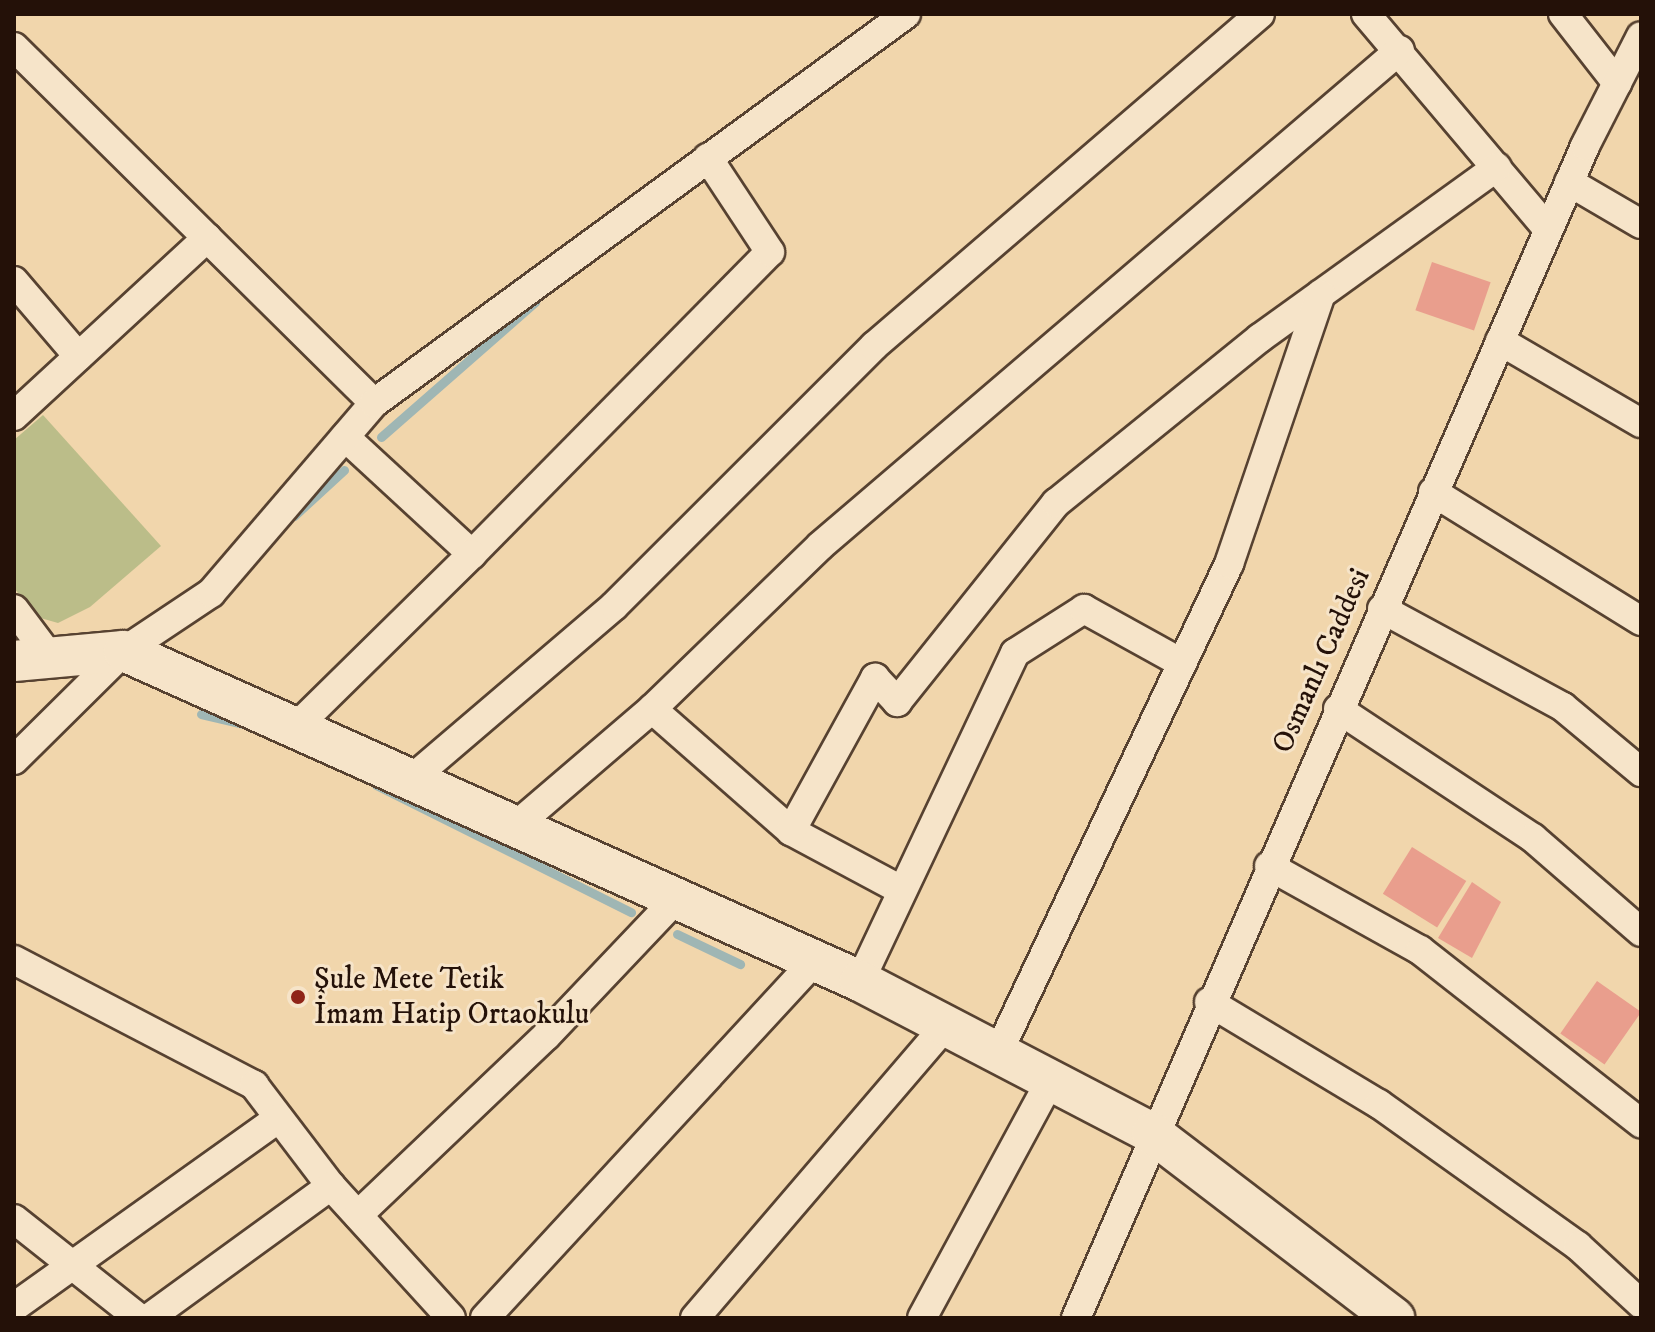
<!DOCTYPE html>
<html>
<head>
<meta charset="utf-8">
<style>
  body { margin:0 }
  #map { position:relative; width:1655px; height:1332px; overflow:hidden; background:#f1d6ac; font-family:"IM FELL DW Pica",serif }
  div>[style] { position:absolute }
  .green>* { inset:0; background:#bbbd89 }
  .stream>* { height:9px; margin:-4.5px; padding:0 4.5px; transform-origin:4.5px; border-radius:4.5px; background:#9fb6b4 }
  .building>* { inset:0; background:#e99e8d; transform-origin:0 0 }
  .roads { filter:drop-shadow(2px 0 #574231) drop-shadow(-2px 0 #574231) drop-shadow(0 2px #574231) drop-shadow(0 -2px #574231) }
  .street>* { height:28px; margin:-14px; padding:0 14px; transform-origin:14px; border-radius:14px; background:#f6e4c9 }
  .secondary>* { height:40px; margin:-20px; padding:0 20px; transform-origin:20px; border-radius:20px; background:#f6e4c9 }
  .dots>* { width:22px; height:22px; translate:-50% -50%; box-sizing:border-box; border:4px solid #f6e4c9; border-radius:50% }
  span { translate:-50% -50%; white-space:nowrap; text-align:center; line-height:1.15; -webkit-text-stroke:6px #f6e4c9; paint-order:stroke }
  .street-label { font-size:30px; color:#241108 }
  .poi-label { font-size:30px; color:#241108 }
  .left { translate:0 -50%; text-align:left }
  .frame { position:absolute; inset:0; border:16px solid #241108; pointer-events:none }
</style>
</head>
<body>
<div id="map">
  <div class="green">
    <i style="clip-path:polygon(43px 415px,161px 546px,90px 607px,58px 623px,37px 617px,14px 588px,14px 440px)"></i>
  </div>
  <div class="stream">
    <i style="left:381px;top:437px;width:205px;rotate:-41.2deg"></i>
    <i style="left:294px;top:516px;width:68px;rotate:-42.6deg"></i>
    <i style="left:201px;top:714px;width:43px;rotate:13.4deg"></i>
    <i style="left:376px;top:785px;width:285px;rotate:26.5deg"></i>
    <i style="left:677px;top:934px;width:70px;rotate:25.5deg"></i>
  </div>
  <div class="building">
    <i style="left:1432px;top:262px;width:62px;height:51px;rotate:19deg"></i>
    <i style="left:1412px;top:847px;width:64px;height:55px;rotate:32deg"></i>
    <i style="clip-path:polygon(1472px 882px,1501px 902px,1472px 958px,1438px 938px)"></i>
    <i style="left:1597px;top:981px;width:54px;height:64px;rotate:35deg"></i>
  </div>
  <div class="roads">
    <div class="street">
      <i style="left:1366px;top:14px;width:282px;rotate:49.8deg"></i>
      <i style="left:1563px;top:14px;width:88px;rotate:52deg"></i>
      <i style="left:14px;top:47px;width:506px;rotate:44.68deg"></i>
      <i style="left:1569px;top:182px;width:83px;rotate:30.3deg"></i>
      <i style="left:14px;top:281px;width:99px;rotate:49.5deg"></i>
      <i style="left:1500px;top:341px;width:163px;rotate:30.2deg"></i>
      <i style="left:14px;top:416px;width:263px;rotate:-42.7deg"></i>
      <i style="left:345px;top:437px;width:173px;rotate:42.7deg"></i>
      <i style="left:472px;top:554px;width:424px;rotate:-45.4deg"></i>
      <i style="left:770px;top:252px;width:113px;rotate:-123.4deg"></i>
      <i style="left:1433px;top:492px;width:245px;rotate:31.8deg"></i>
      <i style="left:14px;top:609px;width:60px;rotate:53.1deg"></i>
      <i style="left:1382px;top:609px;width:206px;rotate:28.4deg"></i>
      <i style="left:1563px;top:707px;width:102px;rotate:39.8deg"></i>
      <i style="left:652px;top:709px;width:185px;rotate:41.3deg"></i>
      <i style="left:791px;top:831px;width:125px;rotate:28.2deg"></i>
      <i style="left:1338px;top:709px;width:234px;rotate:33.5deg"></i>
      <i style="left:1533px;top:838px;width:143px;rotate:41deg"></i>
      <i style="left:297px;top:726px;width:245px;rotate:-44.5deg"></i>
      <i style="left:14px;top:760px;width:155px;rotate:-44.7deg"></i>
      <i style="left:124px;top:651px;width:105px;rotate:-33.7deg"></i>
      <i style="left:211px;top:593px;width:250px;rotate:-49.4deg"></i>
      <i style="left:374px;top:403px;width:659px;rotate:-36.17deg"></i>
      <i style="left:414px;top:777px;width:263px;rotate:-40.5deg"></i>
      <i style="left:614px;top:606px;width:368px;rotate:-45deg"></i>
      <i style="left:874px;top:346px;width:509px;rotate:-40.7deg"></i>
      <i style="left:519px;top:823px;width:175px;rotate:-40.6deg"></i>
      <i style="left:652px;top:709px;width:234px;rotate:-44.1deg"></i>
      <i style="left:820px;top:546px;width:763px;rotate:-40.54deg"></i>
      <i style="left:791px;top:831px;width:175px;rotate:-61.2deg"></i>
      <i style="left:875px;top:678px;width:33px;rotate:47deg"></i>
      <i style="left:897px;top:702px;width:255px;rotate:-51.4deg"></i>
      <i style="left:1056px;top:503px;width:262px;rotate:-39deg"></i>
      <i style="left:1260px;top:338px;width:292px;rotate:-35.8deg"></i>
      <i style="left:1269px;top:866px;width:173px;rotate:29.1deg"></i>
      <i style="left:1420px;top:950px;width:281px;rotate:38.1deg"></i>
      <i style="left:14px;top:960px;width:271px;rotate:27.5deg"></i>
      <i style="left:254px;top:1085px;width:127px;rotate:52.7deg"></i>
      <i style="left:331px;top:1186px;width:178px;rotate:47.7deg"></i>
      <i style="left:860px;top:981px;width:363px;rotate:-64.7deg"></i>
      <i style="left:1015px;top:653px;width:82px;rotate:-32.5deg"></i>
      <i style="left:1084px;top:609px;width:112px;rotate:28.9deg"></i>
      <i style="left:1209px;top:1002px;width:198px;rotate:31deg"></i>
      <i style="left:1379px;top:1104px;width:244px;rotate:35.5deg"></i>
      <i style="left:1578px;top:1246px;width:86px;rotate:42.6deg"></i>
      <i style="left:999px;top:1051px;width:539px;rotate:-64.72deg"></i>
      <i style="left:1229px;top:564px;width:285px;rotate:-71.2deg"></i>
      <i style="left:358px;top:1215px;width:260px;rotate:-43.6deg"></i>
      <i style="left:546px;top:1036px;width:189px;rotate:-46.5deg"></i>
      <i style="left:14px;top:1219px;width:159px;rotate:38.4deg"></i>
      <i style="left:14px;top:1307px;width:325px;rotate:-35.5deg"></i>
      <i style="left:149px;top:1318px;width:225px;rotate:-36deg"></i>
      <i style="left:485px;top:1318px;width:484px;rotate:-47.3deg"></i>
      <i style="left:695px;top:1318px;width:387px;rotate:-49.4deg"></i>
      <i style="left:922px;top:1318px;width:269px;rotate:-61.6deg"></i>
      <i style="left:1076px;top:1318px;width:1278px;rotate:-66.52deg"></i>
      <i style="left:1585px;top:146px;width:123px;rotate:-63deg"></i>
    </div>
    <div class="secondary">
      <i style="left:14px;top:661px;width:110px;rotate:-5.2deg"></i>
      <i style="left:124px;top:651px;width:807px;rotate:24.15deg"></i>
      <i style="left:860px;top:981px;width:329px;rotate:27.5deg"></i>
      <i style="left:1152px;top:1133px;width:305px;rotate:37.4deg"></i>
    </div>
  </div>
  <div class="dots">
    <i style="left:298px;top:997px;background:#8f2418"></i>
  </div>
  <div class="street-label">
    <span style="left:1322px;top:661px;rotate:-66deg">Osmanlı Caddesi</span>
  </div>
  <div class="poi-label">
    <span class="left" style="left:314px;top:997px">Şule Mete Tetik<br>İmam Hatip Ortaokulu</span>
  </div>
  <div class="frame"></div>
</div>
</body>
</html>
